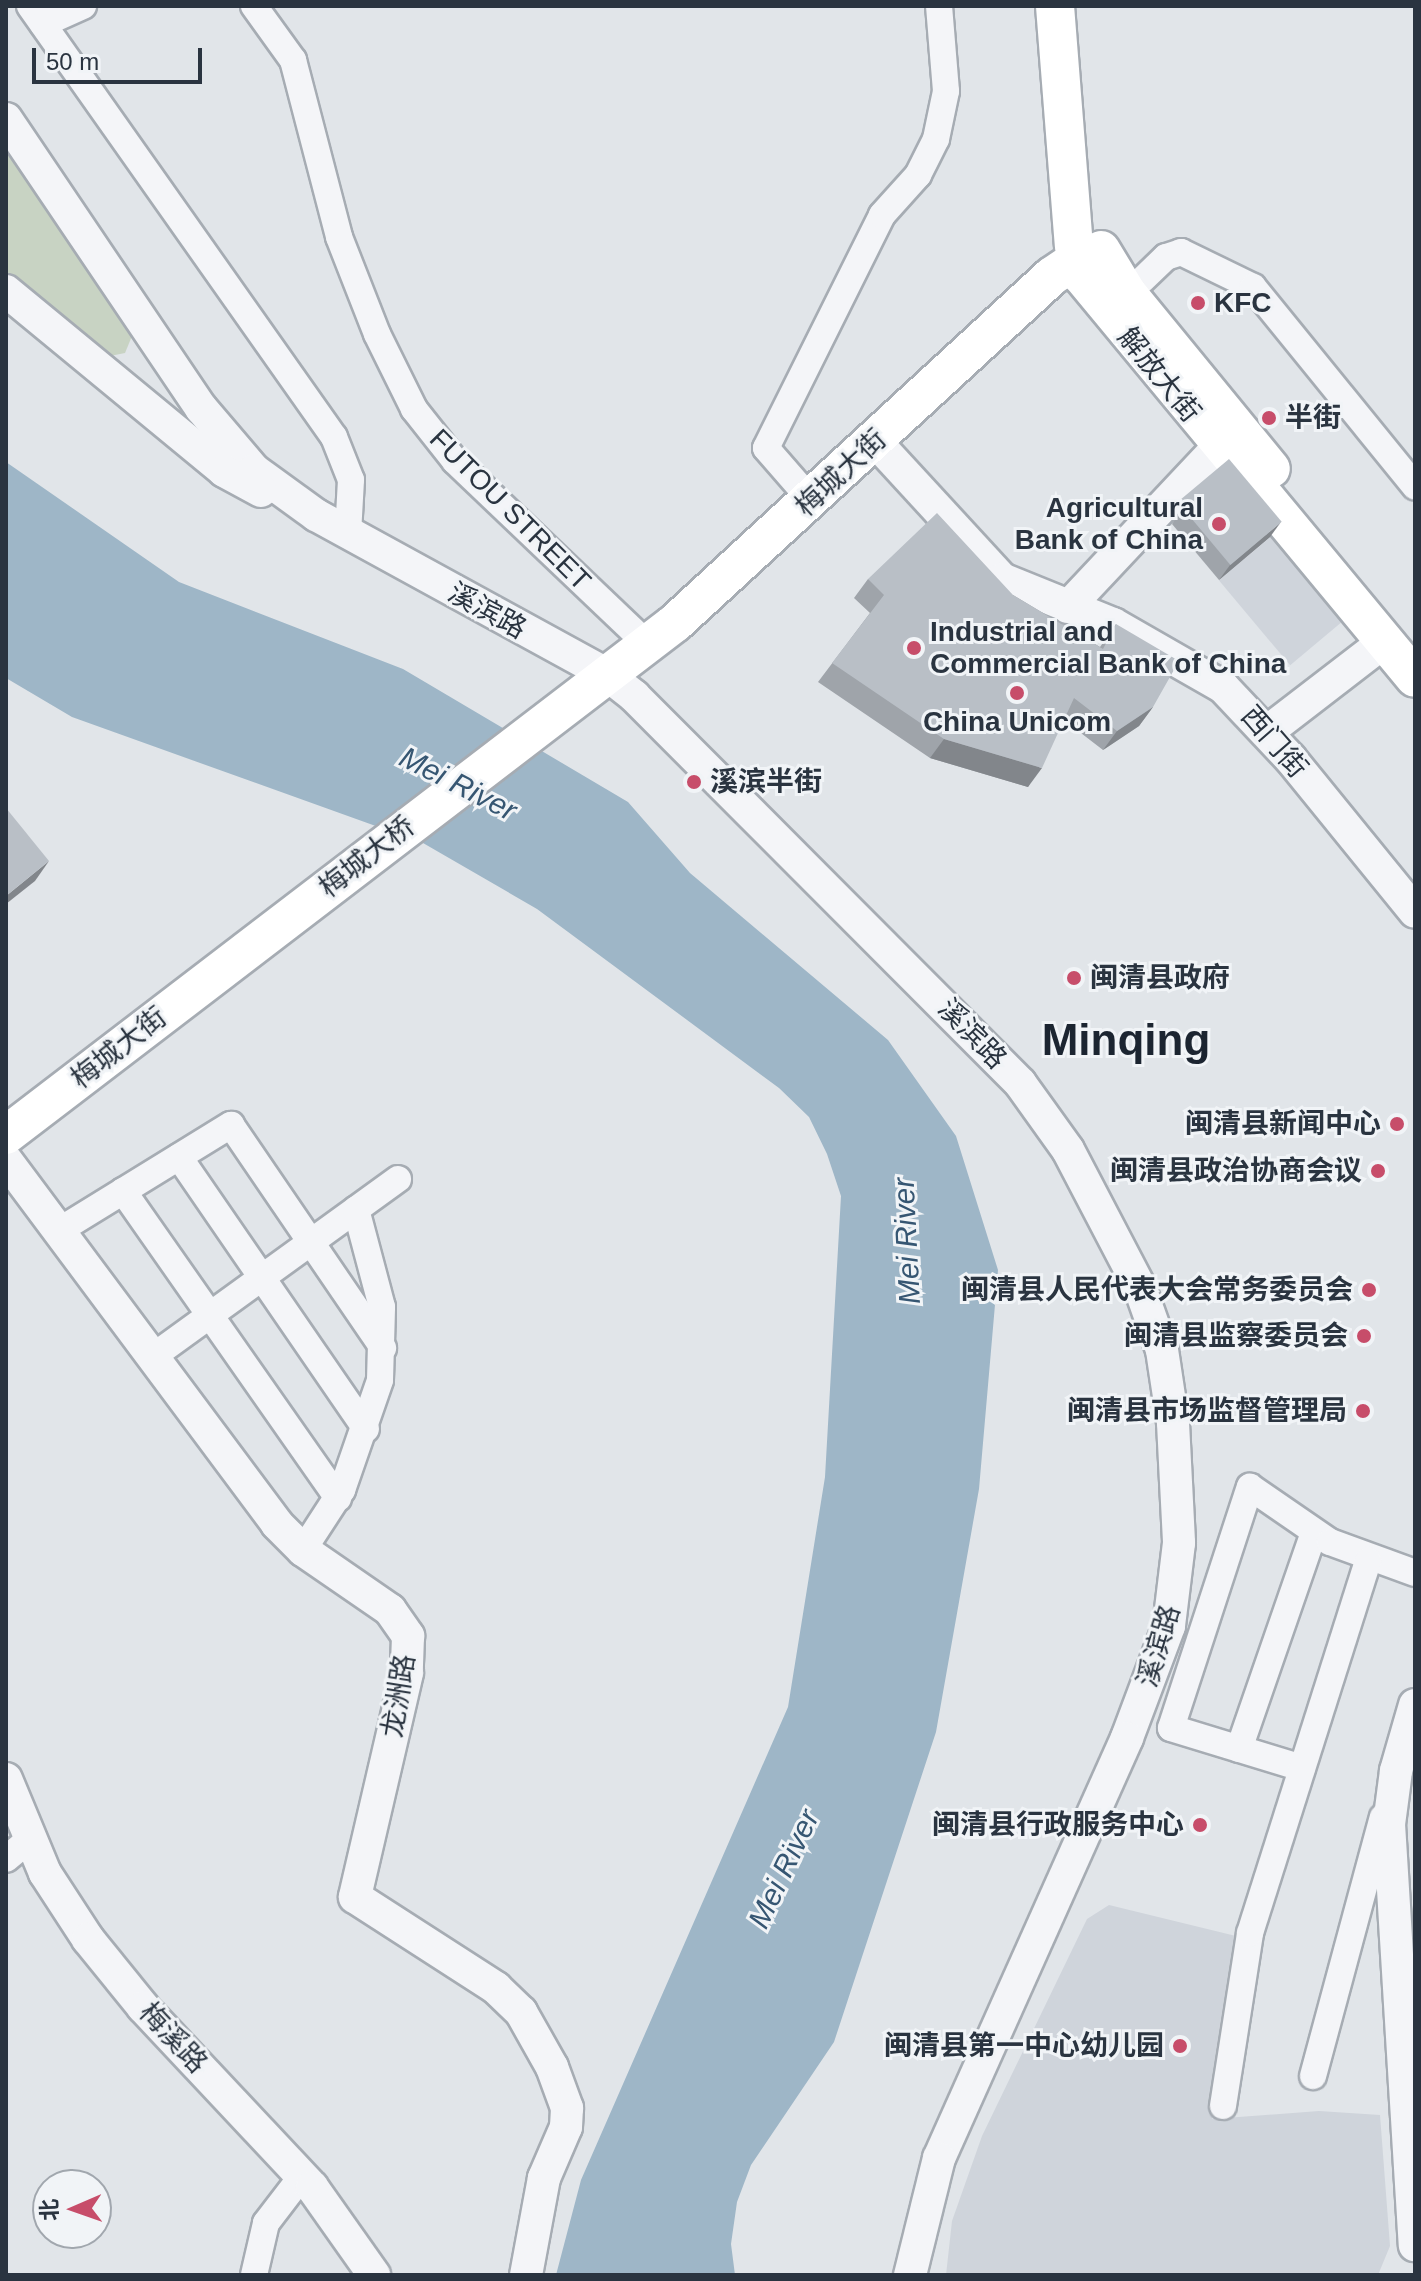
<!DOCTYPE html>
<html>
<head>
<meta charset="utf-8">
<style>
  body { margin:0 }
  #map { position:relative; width:1421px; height:2281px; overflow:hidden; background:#e1e5e9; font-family:Helvetica,"Noto Sans SC",sans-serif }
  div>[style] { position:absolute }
  .built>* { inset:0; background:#cfd4db; transform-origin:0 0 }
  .green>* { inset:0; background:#c8d3c3 }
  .water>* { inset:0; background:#9eb6c7 }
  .roads { filter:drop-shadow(2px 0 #a6acb3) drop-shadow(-2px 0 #a6acb3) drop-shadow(0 2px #a6acb3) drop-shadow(0 -2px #a6acb3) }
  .minor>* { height:26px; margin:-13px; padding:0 13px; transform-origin:13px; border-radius:13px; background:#f4f5f8 }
  .tertiary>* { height:32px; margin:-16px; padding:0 16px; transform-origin:16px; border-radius:16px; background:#f4f5f8 }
  .secondary>* { height:38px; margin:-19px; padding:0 19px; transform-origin:19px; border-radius:19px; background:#fff }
  .wall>* { inset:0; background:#9fa4aa }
  .shaded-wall>* { inset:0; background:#82868b }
  .building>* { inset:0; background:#b9bfc6; transform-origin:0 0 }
  .dots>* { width:22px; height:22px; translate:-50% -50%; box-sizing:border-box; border:4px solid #f1f4f7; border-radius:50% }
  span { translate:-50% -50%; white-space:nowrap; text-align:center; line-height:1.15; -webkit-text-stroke:6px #f1f4f7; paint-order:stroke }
  .poi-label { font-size:28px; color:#2a3440; font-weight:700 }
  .left { translate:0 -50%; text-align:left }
  .right { translate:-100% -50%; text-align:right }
  .street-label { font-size:28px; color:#2a3440 }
  .water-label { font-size:30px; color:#365672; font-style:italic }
  .town-label { font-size:44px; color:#1c2531; font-weight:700 }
  .frame { position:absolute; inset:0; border:8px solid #2a3440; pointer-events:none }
  .north { position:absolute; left:32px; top:2169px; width:80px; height:80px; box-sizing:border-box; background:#f1f4f7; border:2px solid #a1a7ae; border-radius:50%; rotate:268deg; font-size:22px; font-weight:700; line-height:32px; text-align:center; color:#2a3440 }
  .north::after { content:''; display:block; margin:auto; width:28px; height:36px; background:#c74d6a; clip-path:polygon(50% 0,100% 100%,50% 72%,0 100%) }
  .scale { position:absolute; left:32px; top:48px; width:170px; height:36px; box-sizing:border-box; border:4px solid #2a3440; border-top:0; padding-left:10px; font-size:24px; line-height:28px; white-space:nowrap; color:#2a3440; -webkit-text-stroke:6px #f1f4f7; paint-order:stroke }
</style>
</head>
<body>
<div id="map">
  <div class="built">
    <i style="left:1274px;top:534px;width:111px;height:72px;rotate:50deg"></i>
    <i style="clip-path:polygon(1109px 1905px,1240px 1937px,1212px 2119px,1319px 2111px,1380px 2115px,1390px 2246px,1378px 2275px,946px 2275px,952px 2221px,982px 2136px,1087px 1919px)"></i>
  </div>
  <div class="green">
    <i style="clip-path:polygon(6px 147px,132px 336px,125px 353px,105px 357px,6px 276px)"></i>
  </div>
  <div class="water">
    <i style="clip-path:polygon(6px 462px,179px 582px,403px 669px,628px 802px,690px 873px,888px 1040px,956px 1136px,998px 1270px,979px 1489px,936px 1732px,834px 2042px,751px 2165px,737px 2202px,731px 2244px,735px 2275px,556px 2275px,581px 2180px,788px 1707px,825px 1477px,841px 1196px,827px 1154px,809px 1117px,779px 1088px,537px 909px,423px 843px,72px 717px,6px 678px)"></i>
  </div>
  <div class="roads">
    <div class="minor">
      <i style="left:30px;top:6px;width:527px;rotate:54.8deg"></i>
      <i style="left:334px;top:437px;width:46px;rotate:68.4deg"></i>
      <i style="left:351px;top:480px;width:53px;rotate:93.2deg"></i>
      <i style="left:254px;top:6px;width:67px;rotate:54.2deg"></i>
      <i style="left:293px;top:60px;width:183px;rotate:75.4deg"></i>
      <i style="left:339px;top:237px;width:104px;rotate:68.6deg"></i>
      <i style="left:377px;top:334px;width:84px;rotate:63.7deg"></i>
      <i style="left:414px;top:409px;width:66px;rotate:51.7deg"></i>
      <i style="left:455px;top:461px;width:265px;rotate:43.6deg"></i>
      <i style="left:43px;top:24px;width:44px;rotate:-24.2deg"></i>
      <i style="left:1142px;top:280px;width:33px;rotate:-44deg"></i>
      <i style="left:1166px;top:257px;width:16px;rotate:-18deg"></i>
      <i style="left:1181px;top:252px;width:80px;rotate:25.9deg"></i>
      <i style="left:1253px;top:287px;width:257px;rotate:50.9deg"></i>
      <i style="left:812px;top:501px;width:70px;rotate:-131deg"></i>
      <i style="left:766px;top:448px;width:260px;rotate:-63.5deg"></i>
      <i style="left:882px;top:215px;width:54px;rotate:-48deg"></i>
      <i style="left:918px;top:175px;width:40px;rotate:-63.4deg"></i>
      <i style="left:936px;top:139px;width:49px;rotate:-78.2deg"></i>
      <i style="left:946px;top:91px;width:85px;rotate:-94.7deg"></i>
      <i style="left:179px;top:1157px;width:330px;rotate:55.5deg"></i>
      <i style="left:123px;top:1191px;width:375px;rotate:55deg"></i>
      <i style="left:60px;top:1230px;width:201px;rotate:-31.6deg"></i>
      <i style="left:231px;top:1125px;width:270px;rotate:55.7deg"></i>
      <i style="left:155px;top:1355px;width:300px;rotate:-35.9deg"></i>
      <i style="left:303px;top:1550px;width:72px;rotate:-57deg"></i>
      <i style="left:342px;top:1490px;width:116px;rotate:-70.9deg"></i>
      <i style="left:380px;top:1380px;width:73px;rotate:-88.4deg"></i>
      <i style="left:382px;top:1307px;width:101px;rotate:-104.9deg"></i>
      <i style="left:1239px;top:1749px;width:229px;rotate:-70.9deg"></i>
      <i style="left:1302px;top:1768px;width:137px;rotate:-163deg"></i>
      <i style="left:1171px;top:1728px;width:254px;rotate:-71.9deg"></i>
      <i style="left:1250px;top:1487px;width:97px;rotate:34.5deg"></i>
      <i style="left:1330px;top:1542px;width:90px;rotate:20deg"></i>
      <i style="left:6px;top:1859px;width:30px;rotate:-40deg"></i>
      <i style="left:1313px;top:2076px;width:268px;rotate:-74.9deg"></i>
      <i style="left:1223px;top:2106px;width:175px;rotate:-81.1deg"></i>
      <i style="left:1250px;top:1933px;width:391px;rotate:-72.4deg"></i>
      <i style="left:254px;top:2275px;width:53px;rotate:-77deg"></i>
      <i style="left:266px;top:2223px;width:59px;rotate:-52.5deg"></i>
    </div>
    <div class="tertiary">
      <i style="left:6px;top:119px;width:349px;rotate:56deg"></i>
      <i style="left:201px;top:408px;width:82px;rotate:49.5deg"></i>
      <i style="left:254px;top:470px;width:77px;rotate:36deg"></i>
      <i style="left:316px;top:515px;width:331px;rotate:28.7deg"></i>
      <i style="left:606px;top:674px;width:36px;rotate:38deg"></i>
      <i style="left:634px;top:696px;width:547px;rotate:45.07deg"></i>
      <i style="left:1020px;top:1083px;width:82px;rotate:54.4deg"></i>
      <i style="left:1068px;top:1150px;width:156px;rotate:62.4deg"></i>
      <i style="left:1140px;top:1288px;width:66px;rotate:70.5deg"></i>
      <i style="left:1162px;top:1350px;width:74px;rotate:81.4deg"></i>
      <i style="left:1173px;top:1423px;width:120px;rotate:87.1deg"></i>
      <i style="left:1179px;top:1543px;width:84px;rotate:96.9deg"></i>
      <i style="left:1169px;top:1626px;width:120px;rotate:110.6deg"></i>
      <i style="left:1127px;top:1738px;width:460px;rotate:114.1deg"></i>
      <i style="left:939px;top:2158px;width:121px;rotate:103.9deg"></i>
      <i style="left:6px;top:291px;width:283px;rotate:39.5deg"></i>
      <i style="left:224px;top:471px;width:42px;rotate:28.4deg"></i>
      <i style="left:875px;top:441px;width:188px;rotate:47.4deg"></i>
      <i style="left:1002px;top:579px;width:120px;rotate:22.1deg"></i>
      <i style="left:1113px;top:624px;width:127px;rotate:29.8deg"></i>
      <i style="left:1223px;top:687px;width:98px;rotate:46.7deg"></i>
      <i style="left:1290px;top:758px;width:198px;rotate:50.9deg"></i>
      <i style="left:1068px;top:607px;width:219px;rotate:-46.8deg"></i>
      <i style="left:1267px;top:732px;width:149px;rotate:-37.6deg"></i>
      <i style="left:6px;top:1160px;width:454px;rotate:53.3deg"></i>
      <i style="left:277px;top:1524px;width:37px;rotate:45deg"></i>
      <i style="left:303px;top:1550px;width:106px;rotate:34.6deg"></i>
      <i style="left:390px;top:1610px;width:32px;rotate:55deg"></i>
      <i style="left:408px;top:1636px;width:37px;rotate:92deg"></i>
      <i style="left:407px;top:1673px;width:230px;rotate:103.1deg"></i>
      <i style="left:355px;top:1897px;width:168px;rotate:32.8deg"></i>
      <i style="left:496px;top:1988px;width:35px;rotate:44deg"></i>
      <i style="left:521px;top:2012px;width:63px;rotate:60.6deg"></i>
      <i style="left:552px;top:2067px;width:44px;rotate:69.9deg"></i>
      <i style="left:567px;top:2108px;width:19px;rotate:93deg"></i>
      <i style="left:566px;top:2127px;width:56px;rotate:113.3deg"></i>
      <i style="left:544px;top:2178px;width:99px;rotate:100.5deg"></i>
      <i style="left:1415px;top:1705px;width:69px;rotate:106.1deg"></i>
      <i style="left:1396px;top:1771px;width:53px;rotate:97.5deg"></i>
      <i style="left:1389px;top:1824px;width:422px;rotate:86.5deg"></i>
      <i style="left:6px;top:1779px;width:102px;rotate:67.5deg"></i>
      <i style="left:45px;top:1873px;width:79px;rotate:56.9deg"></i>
      <i style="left:88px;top:1939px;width:87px;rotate:51deg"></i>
      <i style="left:143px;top:2007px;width:247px;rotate:46.8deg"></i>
      <i style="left:312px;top:2187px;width:108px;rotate:54.8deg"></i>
    </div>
    <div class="secondary">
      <i style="left:1055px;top:6px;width:240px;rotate:85.5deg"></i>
      <i style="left:1074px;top:245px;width:31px;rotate:77deg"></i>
      <i style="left:1081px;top:275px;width:523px;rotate:50.35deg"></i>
      <i style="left:1101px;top:250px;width:50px;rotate:58.8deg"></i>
      <i style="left:1127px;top:293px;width:227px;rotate:50.7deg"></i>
      <i style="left:6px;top:1135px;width:842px;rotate:-37.43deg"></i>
      <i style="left:675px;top:623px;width:512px;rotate:-42.63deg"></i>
      <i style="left:1052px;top:276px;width:29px;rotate:-34deg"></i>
      <i style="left:1076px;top:260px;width:26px;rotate:-11deg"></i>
    </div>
  </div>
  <div class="wall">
    <i style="clip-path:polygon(1183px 508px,1270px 537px,1219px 580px,1172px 524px)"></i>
    <i style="clip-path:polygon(868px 579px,1013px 595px,1100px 647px,1116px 624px,1153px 707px,1139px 726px,1103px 750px,1064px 720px,1028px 787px,930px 758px,818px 682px,870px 613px,854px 598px)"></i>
  </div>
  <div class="shaded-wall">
    <i style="clip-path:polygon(1281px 522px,1270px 537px,1219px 580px,1230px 565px)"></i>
    <i style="clip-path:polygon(1153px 707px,1139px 726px,1103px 750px,1117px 731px)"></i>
    <i style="clip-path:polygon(944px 739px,1042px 768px,1028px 787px,930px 758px)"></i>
    <i style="clip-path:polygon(49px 861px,35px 881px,6px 904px,6px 896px)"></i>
  </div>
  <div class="building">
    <i style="left:1229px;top:459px;width:82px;height:67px;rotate:50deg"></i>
    <i style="clip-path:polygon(937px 513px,1013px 595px,1103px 649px,1116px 624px,1179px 661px,1153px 707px,1117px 731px,1074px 698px,1042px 768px,944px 739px,832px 663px,884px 595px,868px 579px)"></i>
    <i style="clip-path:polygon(6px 808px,49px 861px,6px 896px)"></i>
  </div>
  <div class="dots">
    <i style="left:1198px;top:303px;background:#c74d6a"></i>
    <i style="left:1269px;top:418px;background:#c74d6a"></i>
    <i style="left:1219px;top:524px;background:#c74d6a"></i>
    <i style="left:914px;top:648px;background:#c74d6a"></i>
    <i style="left:1017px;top:693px;background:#c74d6a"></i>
    <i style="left:694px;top:782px;background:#c74d6a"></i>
    <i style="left:1074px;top:978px;background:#c74d6a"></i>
    <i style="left:1397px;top:1124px;background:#c74d6a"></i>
    <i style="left:1378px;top:1171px;background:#c74d6a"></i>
    <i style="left:1369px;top:1290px;background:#c74d6a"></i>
    <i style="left:1364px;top:1336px;background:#c74d6a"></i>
    <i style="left:1363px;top:1411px;background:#c74d6a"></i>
    <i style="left:1200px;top:1825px;background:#c74d6a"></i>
    <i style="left:1180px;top:2046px;background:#c74d6a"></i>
  </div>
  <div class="poi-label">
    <span class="left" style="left:1214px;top:303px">KFC</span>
    <span class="left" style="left:1285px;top:418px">半街</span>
    <span class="right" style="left:1203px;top:524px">Agricultural<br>Bank of China</span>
    <span class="left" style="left:930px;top:648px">Industrial and<br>Commercial Bank of China</span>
    <span style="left:1017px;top:722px">China Unicom</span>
    <span class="left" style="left:710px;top:782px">溪滨半街</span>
    <span class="left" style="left:1090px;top:978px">闽清县政府</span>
    <span class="right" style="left:1381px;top:1124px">闽清县新闻中心</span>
    <span class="right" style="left:1362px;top:1171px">闽清县政治协商会议</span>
    <span class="right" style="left:1353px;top:1290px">闽清县人民代表大会常务委员会</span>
    <span class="right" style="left:1348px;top:1336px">闽清县监察委员会</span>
    <span class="right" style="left:1347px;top:1411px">闽清县市场监督管理局</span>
    <span class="right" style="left:1184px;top:1825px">闽清县行政服务中心</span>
    <span class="right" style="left:1164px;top:2046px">闽清县第一中心幼儿园</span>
  </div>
  <div class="street-label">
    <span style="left:1159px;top:375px;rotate:51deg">解放大街</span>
    <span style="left:841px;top:473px;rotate:-43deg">梅城大街</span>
    <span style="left:510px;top:510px;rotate:45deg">FUTOU STREET</span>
    <span style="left:487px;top:611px;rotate:29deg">溪滨路</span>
    <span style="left:1274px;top:742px;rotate:49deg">西门街</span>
    <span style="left:367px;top:857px;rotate:-38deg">梅城大桥</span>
    <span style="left:972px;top:1034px;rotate:46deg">溪滨路</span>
    <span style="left:119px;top:1048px;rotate:-38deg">梅城大街</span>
    <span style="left:1159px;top:1646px;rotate:-73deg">溪滨路</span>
    <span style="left:399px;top:1696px;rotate:-81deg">龙洲路</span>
    <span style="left:173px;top:2038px;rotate:47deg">梅溪路</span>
  </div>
  <div class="water-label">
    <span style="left:458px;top:784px;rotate:27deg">Mei River</span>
    <span style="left:907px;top:1241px;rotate:-93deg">Mei River</span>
    <span style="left:784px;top:1869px;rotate:-65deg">Mei River</span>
  </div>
  <div class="town-label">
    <span style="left:1126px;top:1040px">Minqing</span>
  </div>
  <div class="frame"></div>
  <div class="north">北</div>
  <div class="scale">50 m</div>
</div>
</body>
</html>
